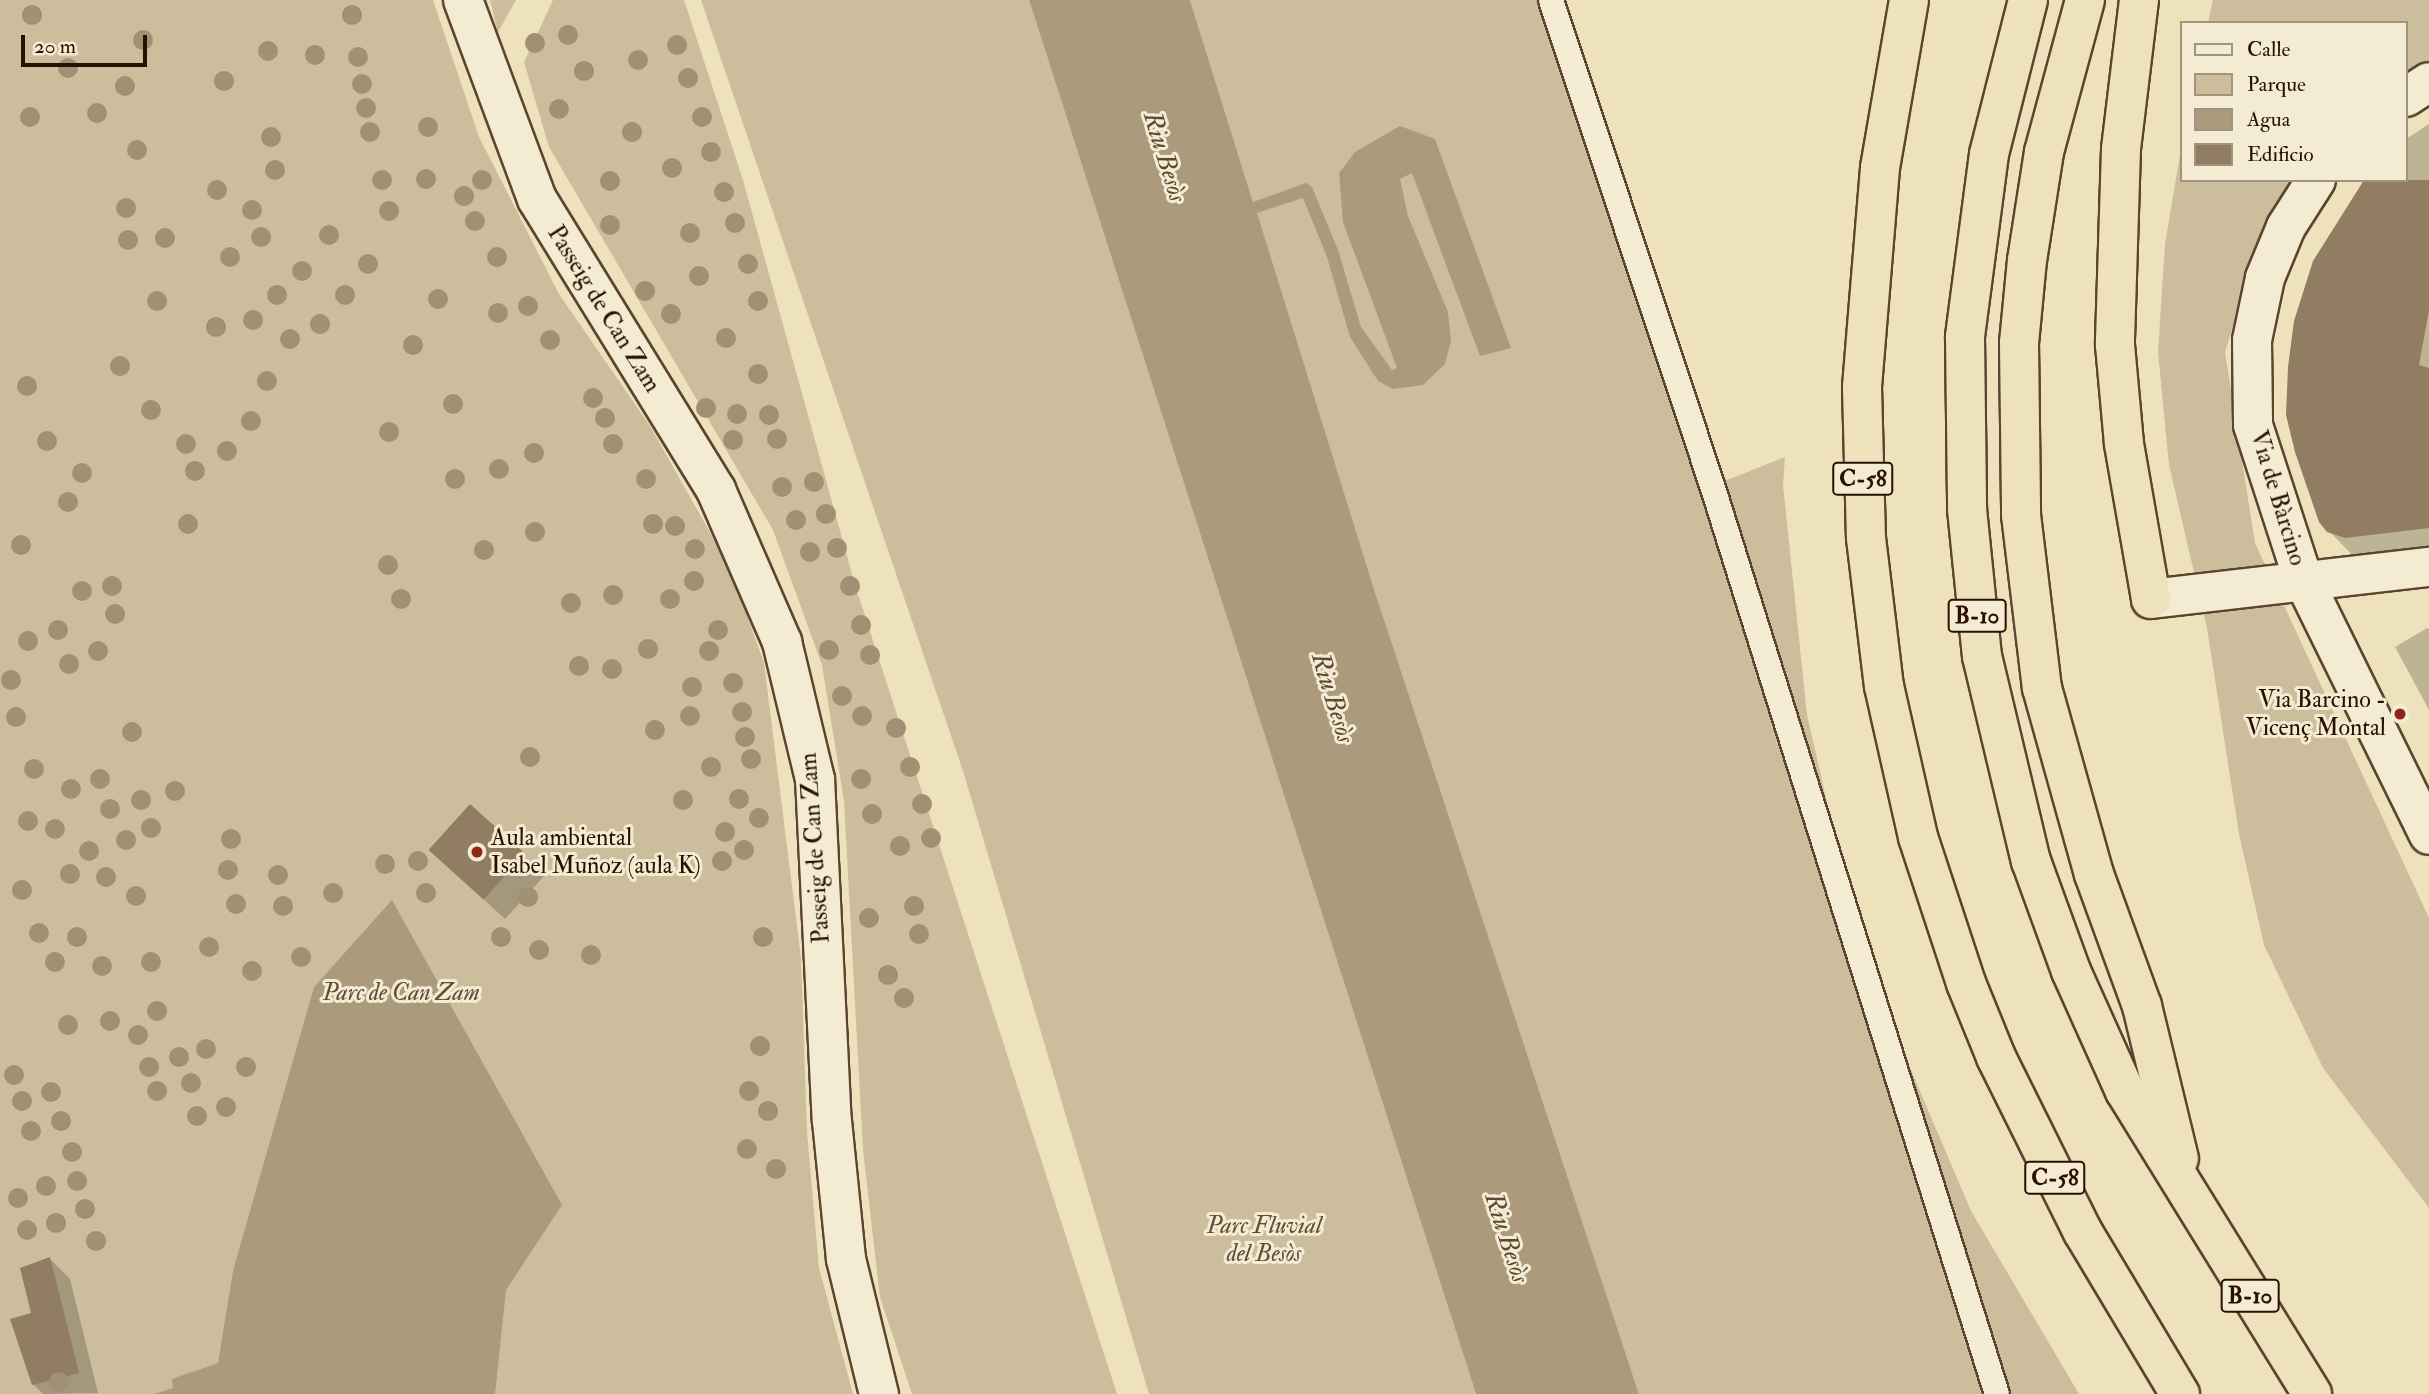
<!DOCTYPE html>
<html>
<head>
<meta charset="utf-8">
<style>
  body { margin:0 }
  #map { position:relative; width:2429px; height:1394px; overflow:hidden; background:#ede2bb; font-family:"IM FELL Double Pica",serif }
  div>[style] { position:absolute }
  .green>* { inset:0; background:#ccbe9c }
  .water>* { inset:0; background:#ab9b7c }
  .shadow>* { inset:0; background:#0003 }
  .building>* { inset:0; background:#907d62; transform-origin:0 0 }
  .roads { filter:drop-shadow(2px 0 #5c4430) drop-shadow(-2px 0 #5c4430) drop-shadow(0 2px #5c4430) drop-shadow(0 -2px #5c4430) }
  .service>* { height:24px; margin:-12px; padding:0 12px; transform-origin:12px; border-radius:12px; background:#f3ecd3 }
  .minor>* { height:38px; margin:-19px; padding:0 19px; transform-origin:19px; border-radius:19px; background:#f3ecd3 }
  .trunk>* { height:38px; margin:-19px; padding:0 19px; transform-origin:19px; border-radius:19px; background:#ede2bb }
  .trees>* { width:20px; height:20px; margin:-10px; border-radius:50%; background:#a19073 }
  .dots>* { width:19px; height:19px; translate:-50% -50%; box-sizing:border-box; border:4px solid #f3ecd3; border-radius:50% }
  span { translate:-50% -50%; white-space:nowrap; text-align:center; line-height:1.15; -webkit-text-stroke:6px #f3ecd3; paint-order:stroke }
  .shield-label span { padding:2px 5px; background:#f3ecd3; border:2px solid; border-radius:5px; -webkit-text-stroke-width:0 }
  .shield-label { font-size:23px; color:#2b1002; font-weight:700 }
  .street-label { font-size:24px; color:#2b1002 }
  .poi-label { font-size:24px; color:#2b1002 }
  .right { translate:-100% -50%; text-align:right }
  .left { translate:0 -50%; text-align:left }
  .park-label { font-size:24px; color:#634d38; font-style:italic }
  .water-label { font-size:26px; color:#5e4833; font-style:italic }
  .legend { position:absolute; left:2180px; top:21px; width:228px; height:161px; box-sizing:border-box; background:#f3ecd3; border:2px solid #a3947f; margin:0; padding:9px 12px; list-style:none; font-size:21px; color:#2b1002 }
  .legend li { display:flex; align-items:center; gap:14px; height:35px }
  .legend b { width:35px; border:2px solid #a3947f }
  .scale { position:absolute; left:21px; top:35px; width:126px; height:32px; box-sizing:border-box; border:4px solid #2b1002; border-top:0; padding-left:9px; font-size:21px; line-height:24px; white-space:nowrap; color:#2b1002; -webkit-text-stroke:5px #f3ecd3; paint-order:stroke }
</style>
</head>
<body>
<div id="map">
  <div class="green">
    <i style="clip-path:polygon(0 0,433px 0,479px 137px,559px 294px,650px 426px,730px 568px,764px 663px,801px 958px,807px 1132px,819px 1268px,853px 1394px,0 1394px)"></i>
    <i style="clip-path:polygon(490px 0,516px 0,498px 32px)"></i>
    <i style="clip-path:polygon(553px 0,684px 0,743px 180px,855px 585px,1117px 1394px,912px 1394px,880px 1297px,863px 1150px,844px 801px,822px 665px,773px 530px,549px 147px,524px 62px)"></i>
    <i style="clip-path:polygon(701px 0,1029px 0,1476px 1394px,1149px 1394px,963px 771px)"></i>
    <i style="clip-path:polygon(1190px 0,1540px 0,1702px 490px,1785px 457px,1783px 485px,1807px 715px,1850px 902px,1891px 1023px,1971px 1211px,2079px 1394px,1639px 1394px,1374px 589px)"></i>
    <i style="clip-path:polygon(2213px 0,2429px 0,2429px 65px,2406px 81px,2406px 23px,2208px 23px)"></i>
    <i style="clip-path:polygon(2182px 143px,2182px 180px,2299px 180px,2263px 234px,2225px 352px,2255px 543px,2429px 918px,2429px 1208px,2323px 1068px,2264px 945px,2239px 834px,2207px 628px,2169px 465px,2158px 352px,2165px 244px)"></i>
  </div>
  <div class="water">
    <i style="clip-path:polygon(1029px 0,1190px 0,1253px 202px,1306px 183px,1312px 187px,1338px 250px,1361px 327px,1392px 370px,1397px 368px,1343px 222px,1339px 173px,1355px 152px,1400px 126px,1435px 139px,1511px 348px,1480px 356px,1412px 173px,1400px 179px,1408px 216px,1448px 312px,1451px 341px,1445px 364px,1423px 385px,1393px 389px,1378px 381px,1350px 337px,1327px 257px,1303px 198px,1257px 213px,1374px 589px,1639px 1394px,1476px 1394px)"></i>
    <i style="clip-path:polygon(392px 900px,562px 1205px,506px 1290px,495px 1394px,154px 1394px,173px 1388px,172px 1379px,218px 1363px,233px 1271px,314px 987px)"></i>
  </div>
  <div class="shadow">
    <i style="clip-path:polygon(2429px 124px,2429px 575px,2368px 571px,2325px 527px,2406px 180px,2406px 139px)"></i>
    <i style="clip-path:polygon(2427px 628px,2429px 629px,2429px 710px,2395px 647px)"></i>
    <i style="clip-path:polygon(470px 807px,544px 876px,505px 919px,452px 870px)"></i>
    <i style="clip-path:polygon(50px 1259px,70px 1279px,98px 1393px,43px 1394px,33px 1384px,33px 1314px)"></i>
  </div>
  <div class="building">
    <i style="clip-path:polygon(2364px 180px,2429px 180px,2429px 310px,2419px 365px,2429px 368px,2429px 528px,2345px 538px,2327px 532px,2319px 522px,2295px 452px,2286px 415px,2288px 367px,2294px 321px,2313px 261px)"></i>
    <i style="left:470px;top:804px;width:74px;height:62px;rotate:42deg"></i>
    <i style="clip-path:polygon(50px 1257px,79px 1373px,32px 1385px,10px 1319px,31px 1313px,20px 1268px)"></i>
  </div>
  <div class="roads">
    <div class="service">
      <i style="left:1551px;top:0;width:514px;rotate:71.64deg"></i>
      <i style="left:1713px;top:488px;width:949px;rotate:72.6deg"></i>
    </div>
    <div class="minor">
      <i style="left:463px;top:0;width:212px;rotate:69.6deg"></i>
      <i style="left:537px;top:199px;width:342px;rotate:58.4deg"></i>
      <i style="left:716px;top:490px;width:166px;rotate:66.5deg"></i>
      <i style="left:782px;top:642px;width:141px;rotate:76.5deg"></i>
      <i style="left:815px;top:779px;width:342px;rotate:87.2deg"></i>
      <i style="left:832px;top:1121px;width:139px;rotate:84.2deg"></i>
      <i style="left:846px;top:1259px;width:139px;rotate:76.3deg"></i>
      <i style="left:2406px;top:97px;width:27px;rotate:-33deg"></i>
      <i style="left:2316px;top:180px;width:56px;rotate:122.6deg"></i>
      <i style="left:2286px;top:227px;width:55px;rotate:112.4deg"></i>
      <i style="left:2265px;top:278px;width:63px;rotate:101.8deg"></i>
      <i style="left:2252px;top:340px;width:85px;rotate:89.3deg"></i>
      <i style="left:2253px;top:425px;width:162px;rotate:72deg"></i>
      <i style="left:2303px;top:579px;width:285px;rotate:63.8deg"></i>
      <i style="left:2151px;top:599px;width:280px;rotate:-6.6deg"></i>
    </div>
    <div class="trunk">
      <i style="left:1909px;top:0;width:170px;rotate:99.8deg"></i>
      <i style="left:1880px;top:168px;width:220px;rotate:94.7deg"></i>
      <i style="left:1862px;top:387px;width:151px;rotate:88.5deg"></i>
      <i style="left:1866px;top:538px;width:149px;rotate:83.1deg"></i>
      <i style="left:1884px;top:686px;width:155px;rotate:77.3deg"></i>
      <i style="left:1918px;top:837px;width:154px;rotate:71.8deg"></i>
      <i style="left:1966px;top:983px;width:80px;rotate:67.9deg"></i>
      <i style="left:1996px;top:1057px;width:195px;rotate:63.6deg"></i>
      <i style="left:2083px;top:1232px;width:189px;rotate:59.1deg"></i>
      <i style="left:2028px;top:0;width:159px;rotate:104.2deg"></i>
      <i style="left:1989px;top:154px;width:185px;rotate:97.5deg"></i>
      <i style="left:1965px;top:337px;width:172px;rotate:89.3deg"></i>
      <i style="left:1967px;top:509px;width:148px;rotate:84.2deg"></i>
      <i style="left:1982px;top:656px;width:211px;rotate:76.6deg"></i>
      <i style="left:2031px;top:861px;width:117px;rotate:70deg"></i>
      <i style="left:2071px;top:971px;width:132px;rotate:65.8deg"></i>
      <i style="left:2125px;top:1091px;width:356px;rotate:58.3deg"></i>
      <i style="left:2085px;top:0;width:157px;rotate:105.1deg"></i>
      <i style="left:2044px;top:152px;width:109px;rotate:98.9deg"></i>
      <i style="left:2027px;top:260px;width:83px;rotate:95.5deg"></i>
      <i style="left:2019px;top:343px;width:172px;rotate:89.3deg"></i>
      <i style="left:2021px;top:515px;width:174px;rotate:83.1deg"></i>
      <i style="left:2042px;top:688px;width:193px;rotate:74.4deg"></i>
      <i style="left:2094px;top:874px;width:140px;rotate:70deg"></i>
      <i style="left:2142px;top:1006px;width:157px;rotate:76.4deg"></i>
      <i style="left:2139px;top:0;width:150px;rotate:96.9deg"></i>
      <i style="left:2121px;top:149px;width:196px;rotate:91.8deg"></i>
      <i style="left:2115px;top:345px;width:99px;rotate:84.8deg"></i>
      <i style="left:2124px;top:444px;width:157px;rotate:80.1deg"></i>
    </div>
  </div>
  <div class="trees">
    <i style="left:32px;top:15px"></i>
    <i style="left:352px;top:15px"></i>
    <i style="left:568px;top:35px"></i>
    <i style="left:143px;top:40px"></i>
    <i style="left:535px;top:43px"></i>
    <i style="left:677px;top:45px"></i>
    <i style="left:268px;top:51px"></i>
    <i style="left:315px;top:55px"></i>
    <i style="left:358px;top:57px"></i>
    <i style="left:638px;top:60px"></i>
    <i style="left:68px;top:68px"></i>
    <i style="left:584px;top:71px"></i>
    <i style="left:688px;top:78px"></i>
    <i style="left:224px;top:81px"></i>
    <i style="left:362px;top:84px"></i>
    <i style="left:125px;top:86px"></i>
    <i style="left:366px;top:108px"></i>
    <i style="left:559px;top:109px"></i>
    <i style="left:97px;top:113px"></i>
    <i style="left:30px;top:117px"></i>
    <i style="left:702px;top:117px"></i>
    <i style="left:428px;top:127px"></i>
    <i style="left:370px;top:132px"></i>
    <i style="left:632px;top:132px"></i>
    <i style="left:271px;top:137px"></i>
    <i style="left:137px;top:150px"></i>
    <i style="left:711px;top:152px"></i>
    <i style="left:672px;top:168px"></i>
    <i style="left:275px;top:170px"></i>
    <i style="left:426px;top:179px"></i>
    <i style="left:382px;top:180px"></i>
    <i style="left:482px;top:180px"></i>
    <i style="left:610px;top:181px"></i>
    <i style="left:217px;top:190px"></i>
    <i style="left:724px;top:192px"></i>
    <i style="left:464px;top:196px"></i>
    <i style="left:126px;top:208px"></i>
    <i style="left:252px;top:210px"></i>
    <i style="left:389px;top:211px"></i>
    <i style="left:475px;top:221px"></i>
    <i style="left:735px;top:223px"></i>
    <i style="left:610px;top:225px"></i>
    <i style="left:690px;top:233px"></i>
    <i style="left:329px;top:235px"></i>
    <i style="left:261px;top:237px"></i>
    <i style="left:165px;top:238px"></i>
    <i style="left:128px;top:240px"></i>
    <i style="left:230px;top:257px"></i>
    <i style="left:497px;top:257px"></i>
    <i style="left:368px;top:264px"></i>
    <i style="left:748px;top:264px"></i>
    <i style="left:302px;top:271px"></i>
    <i style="left:699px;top:276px"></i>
    <i style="left:645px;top:291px"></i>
    <i style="left:277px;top:295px"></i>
    <i style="left:345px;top:295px"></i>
    <i style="left:438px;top:299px"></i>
    <i style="left:157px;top:301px"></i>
    <i style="left:758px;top:301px"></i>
    <i style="left:528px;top:306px"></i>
    <i style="left:498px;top:313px"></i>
    <i style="left:671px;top:314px"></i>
    <i style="left:253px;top:320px"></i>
    <i style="left:320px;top:324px"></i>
    <i style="left:216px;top:327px"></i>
    <i style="left:726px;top:338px"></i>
    <i style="left:290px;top:339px"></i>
    <i style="left:550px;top:340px"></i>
    <i style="left:413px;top:345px"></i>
    <i style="left:120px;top:366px"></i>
    <i style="left:758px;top:374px"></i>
    <i style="left:267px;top:381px"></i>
    <i style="left:27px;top:386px"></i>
    <i style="left:593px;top:398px"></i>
    <i style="left:453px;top:404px"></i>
    <i style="left:706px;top:408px"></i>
    <i style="left:151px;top:410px"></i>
    <i style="left:737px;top:414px"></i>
    <i style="left:769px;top:415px"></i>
    <i style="left:605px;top:418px"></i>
    <i style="left:251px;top:421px"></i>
    <i style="left:389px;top:432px"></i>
    <i style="left:777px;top:439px"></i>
    <i style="left:733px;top:440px"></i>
    <i style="left:47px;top:441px"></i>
    <i style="left:186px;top:444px"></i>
    <i style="left:613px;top:444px"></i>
    <i style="left:227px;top:451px"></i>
    <i style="left:534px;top:453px"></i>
    <i style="left:499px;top:469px"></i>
    <i style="left:195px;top:471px"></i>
    <i style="left:82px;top:473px"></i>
    <i style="left:455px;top:479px"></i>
    <i style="left:646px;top:479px"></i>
    <i style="left:814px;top:482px"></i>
    <i style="left:782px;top:487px"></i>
    <i style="left:68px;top:502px"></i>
    <i style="left:826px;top:514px"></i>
    <i style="left:796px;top:520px"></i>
    <i style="left:188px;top:524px"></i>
    <i style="left:653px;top:524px"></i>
    <i style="left:675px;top:526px"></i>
    <i style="left:535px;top:532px"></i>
    <i style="left:21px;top:545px"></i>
    <i style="left:837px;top:548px"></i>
    <i style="left:695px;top:549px"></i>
    <i style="left:484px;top:550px"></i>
    <i style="left:810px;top:552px"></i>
    <i style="left:388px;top:565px"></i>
    <i style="left:694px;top:581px"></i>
    <i style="left:112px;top:586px"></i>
    <i style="left:850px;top:586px"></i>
    <i style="left:82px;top:591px"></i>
    <i style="left:613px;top:595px"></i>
    <i style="left:401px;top:599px"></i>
    <i style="left:670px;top:599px"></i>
    <i style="left:571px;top:603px"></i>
    <i style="left:115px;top:614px"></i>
    <i style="left:861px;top:625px"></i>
    <i style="left:58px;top:630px"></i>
    <i style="left:718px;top:630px"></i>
    <i style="left:28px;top:641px"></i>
    <i style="left:648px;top:649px"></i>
    <i style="left:829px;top:650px"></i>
    <i style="left:98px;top:651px"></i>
    <i style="left:709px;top:651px"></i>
    <i style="left:870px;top:655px"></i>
    <i style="left:69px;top:664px"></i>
    <i style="left:579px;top:666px"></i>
    <i style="left:612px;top:669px"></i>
    <i style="left:11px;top:680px"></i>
    <i style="left:733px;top:683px"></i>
    <i style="left:692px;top:687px"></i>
    <i style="left:842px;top:696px"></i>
    <i style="left:742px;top:712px"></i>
    <i style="left:690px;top:716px"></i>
    <i style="left:862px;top:716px"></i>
    <i style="left:16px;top:717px"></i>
    <i style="left:896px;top:728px"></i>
    <i style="left:655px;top:730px"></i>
    <i style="left:132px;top:732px"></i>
    <i style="left:745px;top:737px"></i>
    <i style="left:530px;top:757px"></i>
    <i style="left:751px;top:759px"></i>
    <i style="left:711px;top:767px"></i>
    <i style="left:910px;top:767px"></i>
    <i style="left:34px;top:769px"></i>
    <i style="left:100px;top:779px"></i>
    <i style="left:861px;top:779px"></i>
    <i style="left:71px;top:789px"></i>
    <i style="left:175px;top:791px"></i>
    <i style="left:739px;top:799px"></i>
    <i style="left:141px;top:800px"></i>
    <i style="left:683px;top:800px"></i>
    <i style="left:922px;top:804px"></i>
    <i style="left:110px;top:809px"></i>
    <i style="left:872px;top:814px"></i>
    <i style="left:759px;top:818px"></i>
    <i style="left:28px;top:821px"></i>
    <i style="left:151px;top:828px"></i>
    <i style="left:55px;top:829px"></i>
    <i style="left:725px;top:832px"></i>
    <i style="left:931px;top:838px"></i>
    <i style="left:231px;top:839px"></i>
    <i style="left:126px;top:840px"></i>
    <i style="left:900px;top:846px"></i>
    <i style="left:744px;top:850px"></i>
    <i style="left:89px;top:851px"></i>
    <i style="left:418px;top:861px"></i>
    <i style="left:722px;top:861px"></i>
    <i style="left:385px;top:864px"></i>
    <i style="left:228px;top:870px"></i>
    <i style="left:70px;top:874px"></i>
    <i style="left:278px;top:875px"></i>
    <i style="left:106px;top:877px"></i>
    <i style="left:22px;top:890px"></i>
    <i style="left:333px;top:893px"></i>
    <i style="left:426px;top:893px"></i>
    <i style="left:136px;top:896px"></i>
    <i style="left:528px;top:897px"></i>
    <i style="left:236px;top:904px"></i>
    <i style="left:283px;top:906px"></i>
    <i style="left:914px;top:906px"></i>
    <i style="left:869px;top:918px"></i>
    <i style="left:39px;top:933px"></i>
    <i style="left:919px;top:934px"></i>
    <i style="left:77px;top:937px"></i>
    <i style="left:501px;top:937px"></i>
    <i style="left:763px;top:937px"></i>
    <i style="left:209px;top:947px"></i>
    <i style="left:539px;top:950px"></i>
    <i style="left:591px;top:955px"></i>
    <i style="left:301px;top:957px"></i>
    <i style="left:55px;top:962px"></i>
    <i style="left:151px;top:962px"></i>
    <i style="left:102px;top:966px"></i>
    <i style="left:252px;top:971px"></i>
    <i style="left:888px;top:975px"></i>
    <i style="left:904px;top:998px"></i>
    <i style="left:157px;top:1011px"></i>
    <i style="left:110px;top:1021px"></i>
    <i style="left:68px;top:1025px"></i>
    <i style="left:138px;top:1035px"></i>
    <i style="left:760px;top:1046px"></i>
    <i style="left:206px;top:1049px"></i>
    <i style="left:179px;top:1057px"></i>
    <i style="left:149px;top:1067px"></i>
    <i style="left:246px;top:1067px"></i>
    <i style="left:14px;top:1075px"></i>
    <i style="left:191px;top:1083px"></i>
    <i style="left:157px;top:1091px"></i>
    <i style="left:749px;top:1091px"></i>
    <i style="left:51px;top:1092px"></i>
    <i style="left:22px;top:1101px"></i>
    <i style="left:226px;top:1107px"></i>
    <i style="left:768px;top:1111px"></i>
    <i style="left:197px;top:1116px"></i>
    <i style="left:61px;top:1121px"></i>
    <i style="left:31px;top:1131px"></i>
    <i style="left:747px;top:1149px"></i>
    <i style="left:72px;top:1152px"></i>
    <i style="left:776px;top:1169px"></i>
    <i style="left:77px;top:1181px"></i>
    <i style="left:46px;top:1186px"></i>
    <i style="left:18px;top:1198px"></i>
    <i style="left:85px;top:1209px"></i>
    <i style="left:56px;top:1223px"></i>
    <i style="left:27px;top:1230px"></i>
    <i style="left:96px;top:1241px"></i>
    <i style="left:59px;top:1382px"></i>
  </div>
  <div class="dots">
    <i style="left:2400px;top:714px;background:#8f2418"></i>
    <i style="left:477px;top:852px;background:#8f2418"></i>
  </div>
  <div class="shield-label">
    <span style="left:1863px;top:479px">C-58</span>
    <span style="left:1977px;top:616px">B-10</span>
    <span style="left:2055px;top:1178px">C-58</span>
    <span style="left:2250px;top:1296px">B-10</span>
  </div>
  <div class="street-label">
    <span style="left:604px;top:309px;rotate:58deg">Passeig de Can Zam</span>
    <span style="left:2278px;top:498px;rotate:73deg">Via de Bàrcino</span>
    <span style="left:815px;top:848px;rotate:-94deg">Passeig de Can Zam</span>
  </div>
  <div class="poi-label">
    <span class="right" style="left:2386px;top:714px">Via Barcino -<br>Vicenç Montal</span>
    <span class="left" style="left:491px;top:852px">Aula ambiental<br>Isabel Muñoz (aula K)</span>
  </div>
  <div class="park-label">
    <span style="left:401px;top:993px">Parc de Can Zam</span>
    <span style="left:1264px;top:1240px">Parc Fluvial<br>del Besòs</span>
  </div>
  <div class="water-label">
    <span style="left:1164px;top:157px;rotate:73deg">Riu Besòs</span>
    <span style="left:1332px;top:698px;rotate:73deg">Riu Besòs</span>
    <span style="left:1506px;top:1238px;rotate:72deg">Riu Besòs</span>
  </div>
  <ul class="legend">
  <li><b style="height:9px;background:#f3ecd3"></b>Calle</li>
  <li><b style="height:19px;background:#ccbe9c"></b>Parque</li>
  <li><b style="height:19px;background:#ab9b7c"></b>Agua</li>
  <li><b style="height:19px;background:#907d62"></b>Edificio</li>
  </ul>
  <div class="scale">20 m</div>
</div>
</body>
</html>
